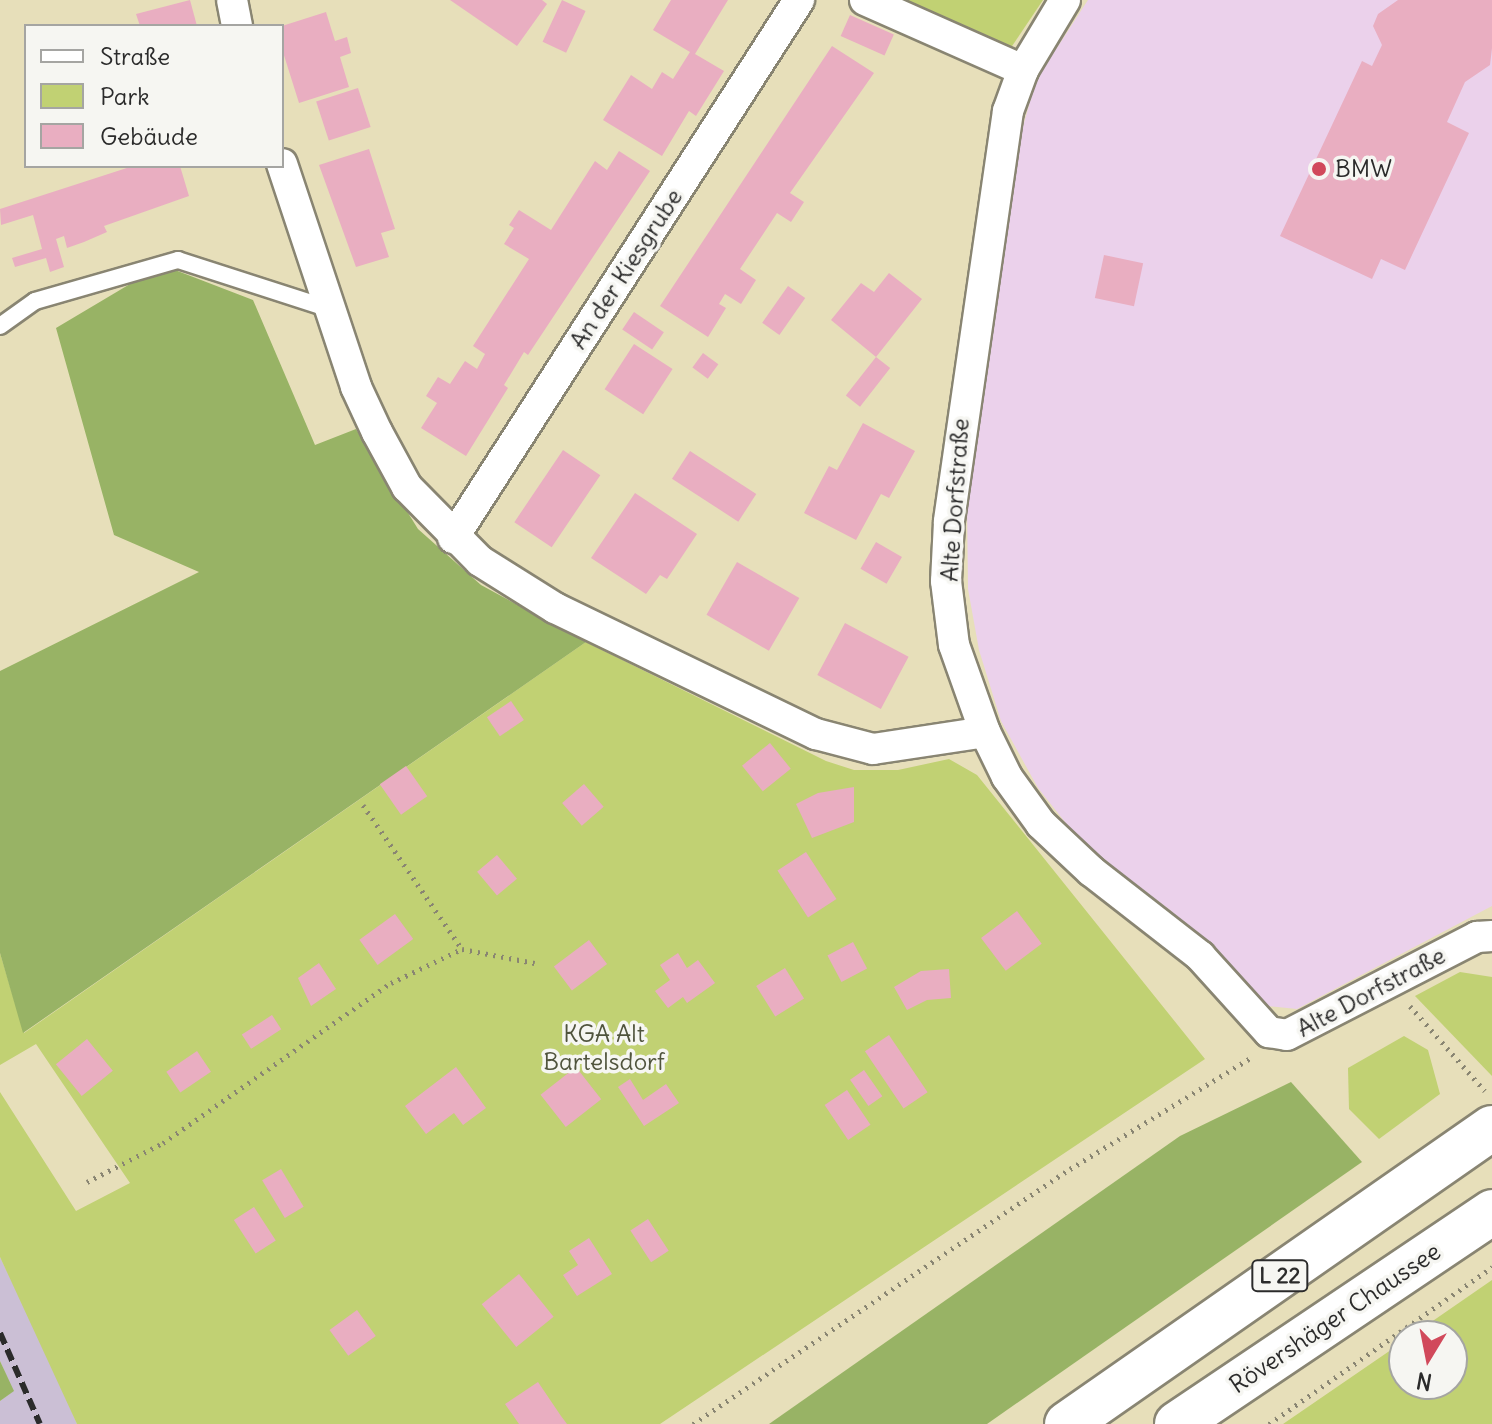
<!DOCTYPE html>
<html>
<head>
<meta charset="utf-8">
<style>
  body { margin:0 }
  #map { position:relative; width:1492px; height:1424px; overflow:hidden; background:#e7dfba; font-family:Delius,sans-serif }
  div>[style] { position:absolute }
  .built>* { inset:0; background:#ebd1eb }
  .industrial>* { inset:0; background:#cbbfd5 }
  .green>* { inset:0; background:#c1d173 }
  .forest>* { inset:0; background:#98b365 }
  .building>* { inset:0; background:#e9aec1; transform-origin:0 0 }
  .path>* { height:5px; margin-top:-2.5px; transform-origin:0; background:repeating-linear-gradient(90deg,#898572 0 2px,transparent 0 8px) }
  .roads { filter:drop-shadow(2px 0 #898572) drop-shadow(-2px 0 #898572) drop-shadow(0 2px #898572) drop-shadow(0 -2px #898572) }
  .service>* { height:16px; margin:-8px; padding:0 8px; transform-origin:8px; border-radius:8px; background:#fff }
  .minor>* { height:30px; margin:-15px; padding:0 15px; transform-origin:15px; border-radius:15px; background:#fff }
  .trunk>* { height:44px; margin:-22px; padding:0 22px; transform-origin:22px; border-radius:22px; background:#fff }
  .rail>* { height:6px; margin-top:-3px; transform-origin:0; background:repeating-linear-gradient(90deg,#2b2b2b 0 12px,transparent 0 18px) }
  .dots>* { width:22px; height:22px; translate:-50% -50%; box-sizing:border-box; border:4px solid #f6f6f2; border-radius:50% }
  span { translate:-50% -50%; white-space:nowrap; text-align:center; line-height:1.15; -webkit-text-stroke:7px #f6f6f2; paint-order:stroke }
  .shield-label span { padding:2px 6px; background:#f6f6f2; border:2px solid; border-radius:6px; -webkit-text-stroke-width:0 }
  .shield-label { font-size:22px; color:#2b2b2b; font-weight:700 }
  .poi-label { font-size:24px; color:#2b2b2b }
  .left { translate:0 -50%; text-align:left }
  .street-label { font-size:24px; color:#2b2b2b }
  .park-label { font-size:24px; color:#50543d }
  .legend { position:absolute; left:24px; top:24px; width:260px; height:144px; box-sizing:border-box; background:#f6f6f2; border:2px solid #a5a5a2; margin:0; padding:10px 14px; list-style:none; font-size:24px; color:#2b2b2b }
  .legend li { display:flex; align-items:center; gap:16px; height:40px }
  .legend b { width:40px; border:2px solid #a5a5a2 }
  .north { position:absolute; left:1388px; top:1320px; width:80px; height:80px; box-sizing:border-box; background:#f6f6f2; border:2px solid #a5a5a2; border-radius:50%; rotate:190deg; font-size:22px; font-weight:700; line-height:32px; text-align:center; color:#2b2b2b }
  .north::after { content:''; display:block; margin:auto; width:28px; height:36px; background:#d1495b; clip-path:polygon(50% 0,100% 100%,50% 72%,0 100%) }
</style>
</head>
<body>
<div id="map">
  <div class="built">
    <i style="clip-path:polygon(1088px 0,1492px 0,1492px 906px,1297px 1009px,1267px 1006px,1170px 910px,1084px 846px,1038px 788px,1001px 721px,979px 650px,968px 589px,967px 504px,1015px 155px,1036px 80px)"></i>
  </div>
  <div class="industrial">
    <i style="clip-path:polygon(0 1257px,52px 1365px,77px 1424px,0 1424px,0 1401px,13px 1391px,0 1361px)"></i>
  </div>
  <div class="green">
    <i style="clip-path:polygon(865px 0,1043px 0,1002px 61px)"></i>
    <i style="clip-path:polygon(586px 642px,826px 761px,854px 770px,898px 770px,949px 759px,977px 775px,1205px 1059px,660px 1424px,77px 1424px,0 1257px,0 1092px,76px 1211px,130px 1183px,36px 1044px,0 1065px,0 953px,24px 1033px)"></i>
    <i style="clip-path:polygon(1460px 972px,1492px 977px,1492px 1076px,1415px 996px)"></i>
    <i style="clip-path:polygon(1404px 1036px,1428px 1050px,1440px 1094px,1379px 1139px,1349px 1109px,1348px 1068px)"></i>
    <i style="clip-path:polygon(1492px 1280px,1492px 1424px,1283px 1424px,1404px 1341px,1404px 1384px,1452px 1384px,1452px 1336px,1411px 1336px)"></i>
  </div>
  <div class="forest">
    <i style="clip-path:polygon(162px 265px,253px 300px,315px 445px,356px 429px,418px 529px,481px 585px,586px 642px,23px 1033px,0 953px,0 671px,199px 572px,114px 535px,56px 328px)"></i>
    <i style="clip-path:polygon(1291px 1082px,1362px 1162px,987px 1424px,769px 1424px,1180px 1136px)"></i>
    <i style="clip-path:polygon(0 1361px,14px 1391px,0 1401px)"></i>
  </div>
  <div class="building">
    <i style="clip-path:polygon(190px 0,197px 26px,140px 26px,136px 14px)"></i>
    <i style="clip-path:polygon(450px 0,542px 0,547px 4px,517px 46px)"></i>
    <i style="left:562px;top:0;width:26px;height:46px;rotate:25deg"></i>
    <i style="clip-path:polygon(671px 0,728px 0,695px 54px,724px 71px,696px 116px,689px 111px,662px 156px,603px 120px,631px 75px,652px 89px,662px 72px,673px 79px,690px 52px,653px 30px)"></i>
    <i style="clip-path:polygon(1398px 0,1492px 0,1492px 48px,1490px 65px,1465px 82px,1447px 122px,1469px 133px,1405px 270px,1381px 259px,1372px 279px,1280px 236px,1362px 61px,1372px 66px,1382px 45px,1373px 26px,1378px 14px)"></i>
    <i style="clip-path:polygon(326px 12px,335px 41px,347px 37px,351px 53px,340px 57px,349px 87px,299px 103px,282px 49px,282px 26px)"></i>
    <i style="left:850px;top:15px;width:48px;height:23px;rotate:24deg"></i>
    <i style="clip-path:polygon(832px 46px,874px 73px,790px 193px,804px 202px,791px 222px,777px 213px,740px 269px,756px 280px,741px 304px,725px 294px,719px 304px,726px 308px,708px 337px,660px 306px)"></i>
    <i style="left:358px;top:88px;width:41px;height:44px;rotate:72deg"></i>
    <i style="clip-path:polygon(369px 149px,395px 229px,381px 233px,389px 257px,356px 267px,319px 165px)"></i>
    <i style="clip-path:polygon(619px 151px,650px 171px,528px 355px,524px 352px,504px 385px,508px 388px,466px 456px,421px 428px,437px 403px,426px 396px,438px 377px,450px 384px,465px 361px,477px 369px,485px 354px,473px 346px,529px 259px,504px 244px,514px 228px,509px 225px,519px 210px,551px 230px,595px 161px,607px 170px)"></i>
    <i style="clip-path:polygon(133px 166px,180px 166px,189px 196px,104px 226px,107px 232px,84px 242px,67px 248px,64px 236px,56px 239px,64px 267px,50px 272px,46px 258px,15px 267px,12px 258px,42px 249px,33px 215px,1px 225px,0 209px)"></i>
    <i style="left:1104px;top:255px;width:40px;height:44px;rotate:12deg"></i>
    <i style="clip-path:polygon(889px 273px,922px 299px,876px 357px,831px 320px,861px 283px,874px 292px)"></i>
    <i style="left:788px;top:286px;width:21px;height:45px;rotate:35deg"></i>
    <i style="left:634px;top:312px;width:36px;height:21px;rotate:34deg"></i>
    <i style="left:634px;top:344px;width:46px;height:54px;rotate:33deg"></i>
    <i style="left:703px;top:353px;width:19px;height:18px;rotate:36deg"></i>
    <i style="left:876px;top:357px;width:18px;height:49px;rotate:38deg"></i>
    <i style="clip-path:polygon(863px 423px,915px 451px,889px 498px,881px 494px,856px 540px,804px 513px,829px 466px,837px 470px)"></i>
    <i style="left:563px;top:450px;width:45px;height:87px;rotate:34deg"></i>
    <i style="left:690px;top:451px;width:79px;height:33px;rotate:33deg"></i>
    <i style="clip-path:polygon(635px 493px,697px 534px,667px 579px,660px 575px,646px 594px,591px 558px)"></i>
    <i style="left:876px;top:542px;width:30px;height:31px;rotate:30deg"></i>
    <i style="left:737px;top:562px;width:72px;height:61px;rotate:30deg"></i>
    <i style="left:845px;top:623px;width:72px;height:59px;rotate:28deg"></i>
    <i style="left:511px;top:701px;width:23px;height:29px;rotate:56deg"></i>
    <i style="left:770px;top:743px;width:33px;height:36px;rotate:51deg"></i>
    <i style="left:406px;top:766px;width:37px;height:32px;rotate:55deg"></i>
    <i style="left:584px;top:784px;width:30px;height:29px;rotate:49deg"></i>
    <i style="clip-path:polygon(854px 787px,854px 822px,812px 838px,796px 804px,818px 793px)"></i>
    <i style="left:806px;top:852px;width:56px;height:34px;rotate:57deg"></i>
    <i style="left:497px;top:855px;width:31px;height:26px;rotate:50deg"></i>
    <i style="left:1017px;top:911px;width:41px;height:45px;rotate:53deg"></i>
    <i style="left:395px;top:914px;width:31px;height:44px;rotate:54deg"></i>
    <i style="left:589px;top:940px;width:30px;height:44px;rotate:53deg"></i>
    <i style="left:853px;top:942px;width:30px;height:29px;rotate:62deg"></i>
    <i style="clip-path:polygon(678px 953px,687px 968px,698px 960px,715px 983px,687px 1003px,683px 997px,668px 1008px,655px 991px,670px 980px,660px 965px)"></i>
    <i style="clip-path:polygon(319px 963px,336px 989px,311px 1006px,298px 978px)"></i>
    <i style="left:785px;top:968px;width:36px;height:34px;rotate:58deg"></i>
    <i style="clip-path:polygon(949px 969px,951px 998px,927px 1000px,907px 1010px,894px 987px,921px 971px)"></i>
    <i style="left:272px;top:1015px;width:17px;height:36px;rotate:57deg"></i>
    <i style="left:889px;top:1035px;width:69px;height:29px;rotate:56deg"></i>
    <i style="left:87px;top:1039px;width:41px;height:40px;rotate:51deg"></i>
    <i style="left:197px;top:1051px;width:25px;height:37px;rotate:56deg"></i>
    <i style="clip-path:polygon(456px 1067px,486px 1108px,463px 1125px,454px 1113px,426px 1134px,405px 1106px)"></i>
    <i style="left:576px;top:1067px;width:41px;height:45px;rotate:52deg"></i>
    <i style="left:864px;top:1070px;width:32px;height:17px;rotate:55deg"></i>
    <i style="clip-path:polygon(630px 1079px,643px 1100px,666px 1084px,679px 1103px,644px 1126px,618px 1087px)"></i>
    <i style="left:847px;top:1090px;width:42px;height:27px;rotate:56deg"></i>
    <i style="left:281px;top:1169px;width:44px;height:22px;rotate:59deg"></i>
    <i style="left:254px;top:1207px;width:40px;height:24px;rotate:57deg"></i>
    <i style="left:648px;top:1219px;width:38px;height:21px;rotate:57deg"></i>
    <i style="clip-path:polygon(589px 1238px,612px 1274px,577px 1296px,563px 1275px,578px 1265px,569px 1251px)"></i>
    <i style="left:519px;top:1274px;width:55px;height:48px;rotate:51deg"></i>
    <i style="left:357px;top:1310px;width:32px;height:34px;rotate:54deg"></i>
    <i style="clip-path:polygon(538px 1382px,561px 1416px,567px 1424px,519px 1424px,505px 1404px)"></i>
  </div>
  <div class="path">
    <i style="left:363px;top:805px;width:175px;rotate:55.5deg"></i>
    <i style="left:1410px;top:1006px;width:113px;rotate:48.6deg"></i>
    <i style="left:87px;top:1182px;width:85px;rotate:-27.2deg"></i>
    <i style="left:163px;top:1143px;width:279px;rotate:-35.1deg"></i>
    <i style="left:391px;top:983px;width:79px;rotate:-25.6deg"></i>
    <i style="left:462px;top:949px;width:74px;rotate:10.9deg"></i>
    <i style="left:693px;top:1424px;width:455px;rotate:-34.1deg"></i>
    <i style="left:1070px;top:1169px;width:214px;rotate:-31.6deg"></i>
    <i style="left:1269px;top:1424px;width:273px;rotate:-35.1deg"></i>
  </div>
  <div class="roads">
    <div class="service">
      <i style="left:0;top:326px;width:43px;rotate:-35.5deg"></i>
      <i style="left:35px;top:301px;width:149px;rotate:-16deg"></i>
      <i style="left:178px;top:260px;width:160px;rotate:17.9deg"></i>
    </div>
    <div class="minor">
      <i style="left:232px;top:0;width:26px;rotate:79deg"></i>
      <i style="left:865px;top:0;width:173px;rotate:23.9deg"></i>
      <i style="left:1065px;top:0;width:82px;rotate:121deg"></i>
      <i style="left:1023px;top:70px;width:44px;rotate:110.1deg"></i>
      <i style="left:1008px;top:111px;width:415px;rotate:98.2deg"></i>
      <i style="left:949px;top:522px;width:59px;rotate:92.9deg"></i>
      <i style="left:946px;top:581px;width:64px;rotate:82.9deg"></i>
      <i style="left:954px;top:645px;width:92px;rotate:70.4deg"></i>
      <i style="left:985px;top:732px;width:50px;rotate:63.9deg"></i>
      <i style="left:1007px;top:777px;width:58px;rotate:54.1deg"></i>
      <i style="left:1041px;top:824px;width:69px;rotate:43.2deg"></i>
      <i style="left:1091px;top:871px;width:138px;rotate:37.9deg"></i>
      <i style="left:1200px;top:956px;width:103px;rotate:47.8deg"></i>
      <i style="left:1269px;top:1032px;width:18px;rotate:9deg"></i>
      <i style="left:1287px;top:1035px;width:214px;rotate:-27.3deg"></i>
      <i style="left:1477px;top:937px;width:15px;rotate:-4deg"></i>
      <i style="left:282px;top:164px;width:235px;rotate:71.6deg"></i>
      <i style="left:356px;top:387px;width:50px;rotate:65deg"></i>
      <i style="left:377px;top:432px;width:63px;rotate:61.4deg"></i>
      <i style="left:407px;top:487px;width:104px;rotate:45.4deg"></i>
      <i style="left:480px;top:561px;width:89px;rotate:32.1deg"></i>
      <i style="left:555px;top:608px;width:290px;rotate:25.8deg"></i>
      <i style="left:816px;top:734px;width:59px;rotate:14.7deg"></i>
      <i style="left:873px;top:749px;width:113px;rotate:-8.6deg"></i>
      <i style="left:453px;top:538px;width:640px;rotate:-57.25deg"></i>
    </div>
    <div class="trunk">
      <i style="left:1067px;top:1424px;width:518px;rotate:-34.86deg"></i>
      <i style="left:1177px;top:1424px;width:380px;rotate:-33.9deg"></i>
    </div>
  </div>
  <div class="rail">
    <i style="left:0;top:1333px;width:99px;rotate:66.3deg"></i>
  </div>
  <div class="dots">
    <i style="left:1319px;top:169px;background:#d1495b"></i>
  </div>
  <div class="shield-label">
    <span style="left:1280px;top:1276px">L 22</span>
  </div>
  <div class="poi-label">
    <span class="left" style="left:1335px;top:169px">BMW</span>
  </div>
  <div class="street-label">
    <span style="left:626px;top:269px;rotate:-57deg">An der Kiesgrube</span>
    <span style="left:955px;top:500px;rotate:-86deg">Alte Dorfstraße</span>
    <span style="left:1371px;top:992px;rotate:-28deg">Alte Dorfstraße</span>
    <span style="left:1335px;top:1318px;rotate:-34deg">Rövershäger Chaussee</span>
  </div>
  <div class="park-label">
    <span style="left:604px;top:1048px">KGA Alt<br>Bartelsdorf</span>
  </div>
  <ul class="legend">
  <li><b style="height:10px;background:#fff"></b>Straße</li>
  <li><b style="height:22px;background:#c1d173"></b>Park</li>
  <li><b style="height:22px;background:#e9aec1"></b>Gebäude</li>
  </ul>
  <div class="north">N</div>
</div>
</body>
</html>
